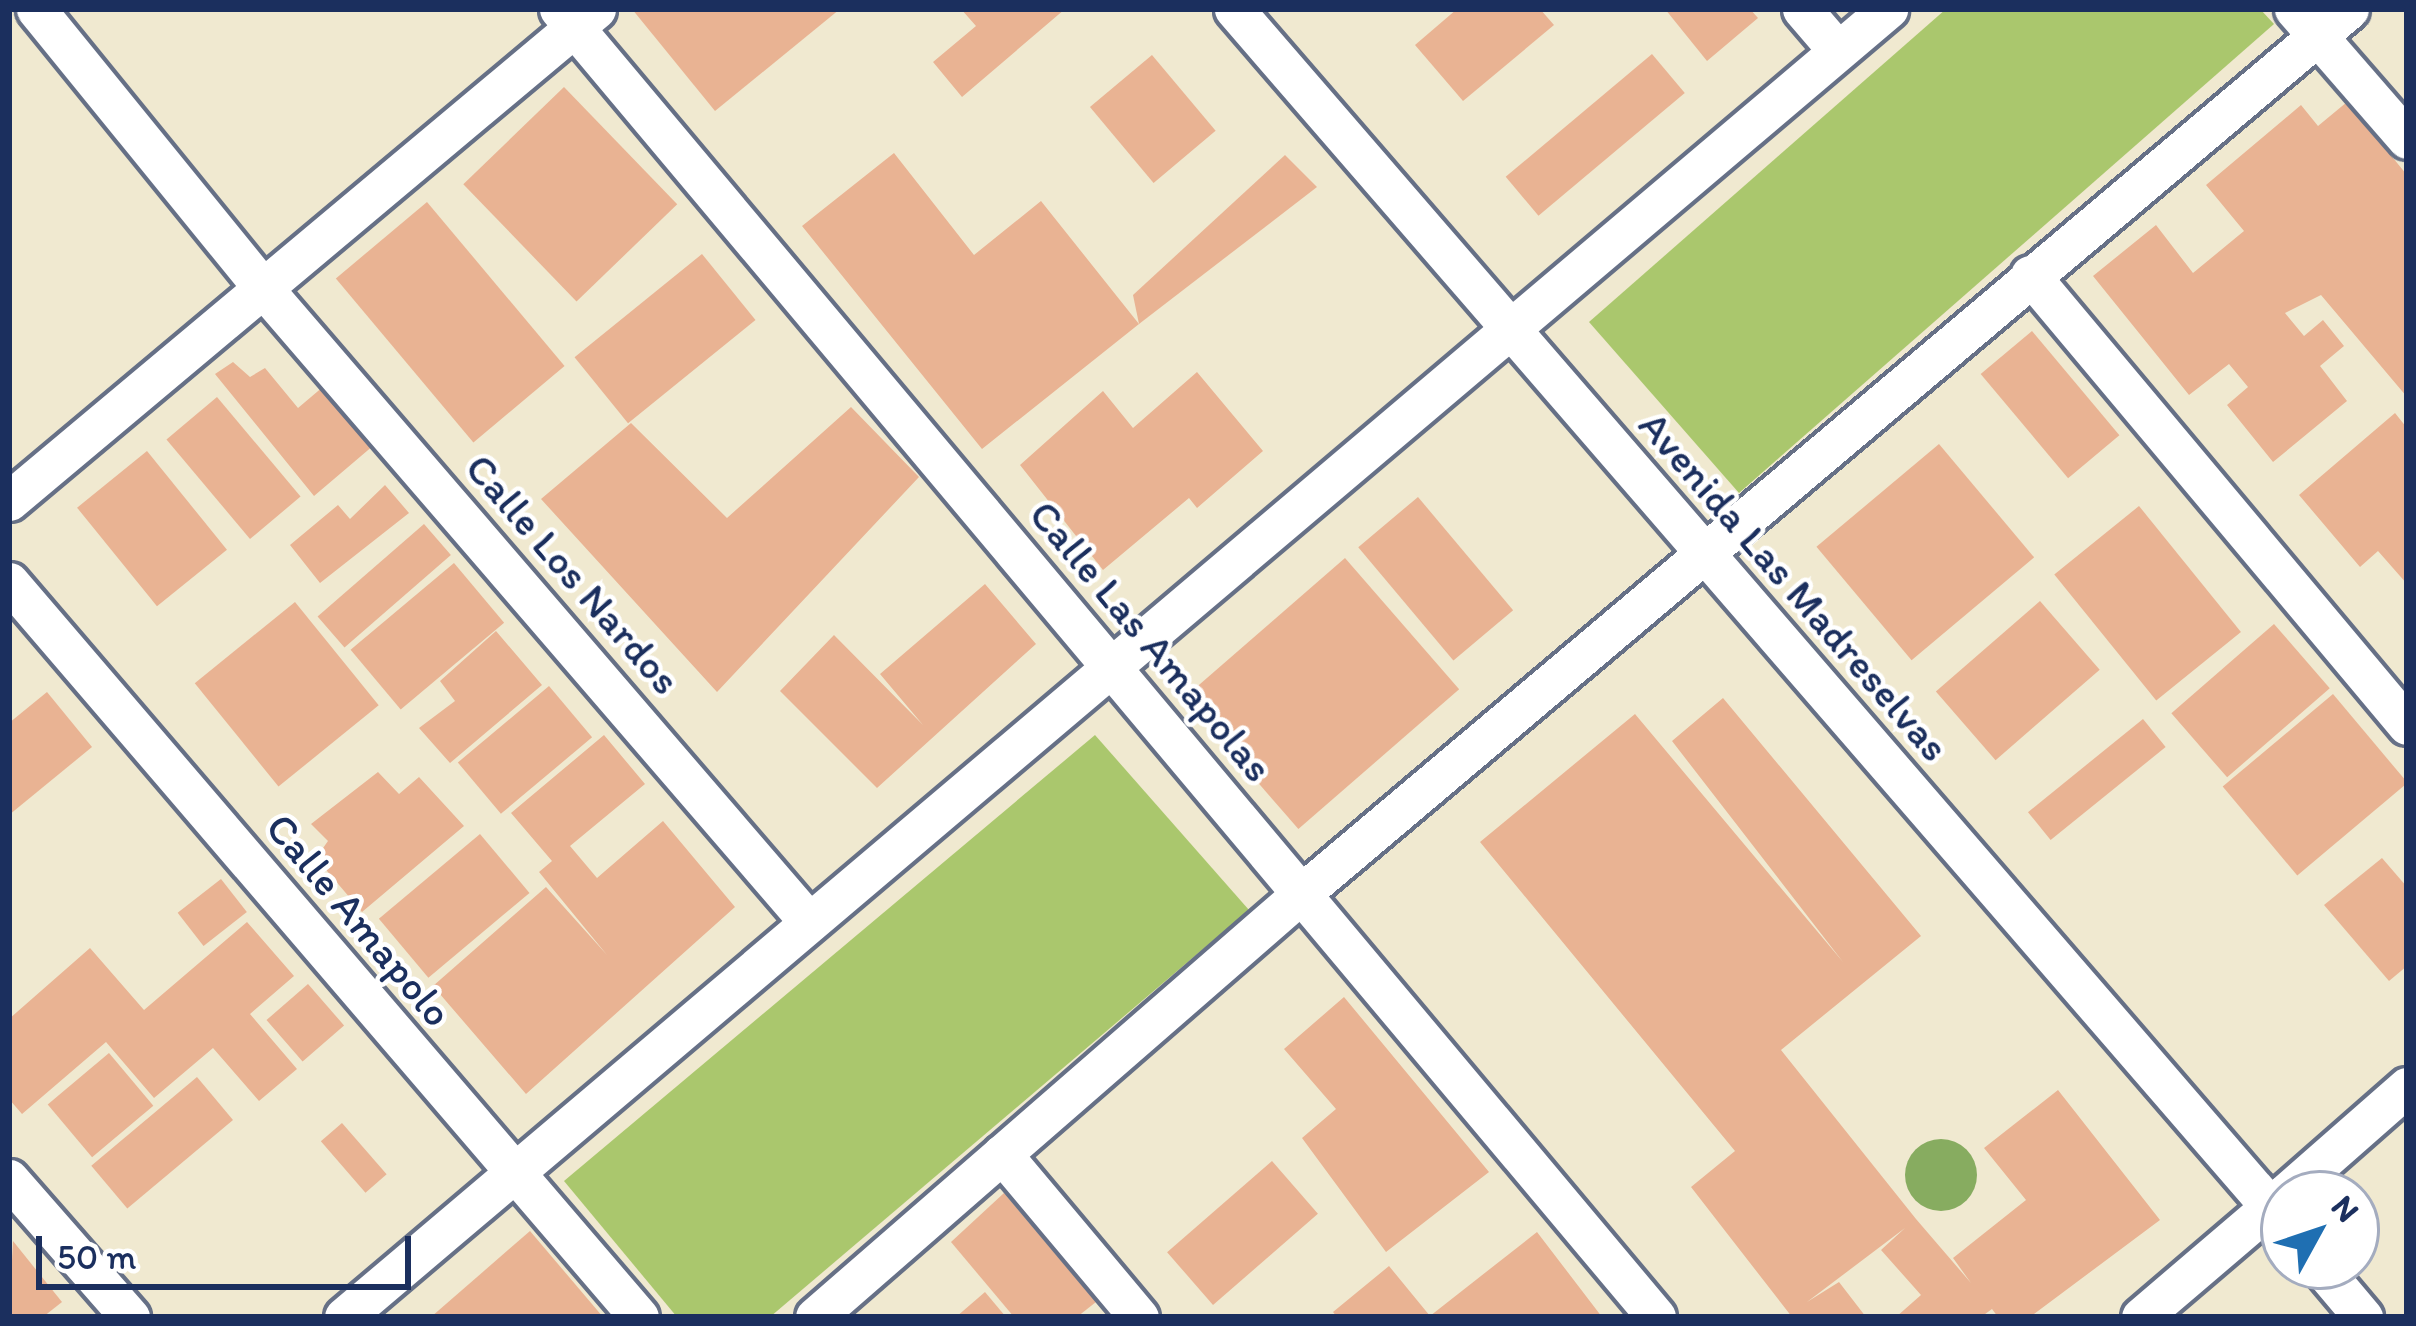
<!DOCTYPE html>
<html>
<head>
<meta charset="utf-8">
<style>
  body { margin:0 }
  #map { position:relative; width:2416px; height:1326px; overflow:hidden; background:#f0e9d0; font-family:Itim,sans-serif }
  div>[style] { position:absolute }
  .green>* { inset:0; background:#aac76d }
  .forest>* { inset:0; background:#87ac60 }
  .round { border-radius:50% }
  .building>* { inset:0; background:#e9b393; transform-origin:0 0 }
  .roads { filter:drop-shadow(3px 0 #667086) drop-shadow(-3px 0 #667086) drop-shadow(0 3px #667086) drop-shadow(0 -3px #667086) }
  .street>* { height:39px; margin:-19.5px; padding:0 19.5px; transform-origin:19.5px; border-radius:19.5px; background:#fff }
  span { translate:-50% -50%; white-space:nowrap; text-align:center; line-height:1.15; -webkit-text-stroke:9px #fff; paint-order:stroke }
  .street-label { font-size:42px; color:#1b2f5e }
  .frame { position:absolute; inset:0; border:12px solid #1b2f5e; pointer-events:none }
  .north { position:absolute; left:2260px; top:1170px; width:120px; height:120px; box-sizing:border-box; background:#fff; border:3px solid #a4acbf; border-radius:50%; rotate:50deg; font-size:33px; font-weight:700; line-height:48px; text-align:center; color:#1b2f5e }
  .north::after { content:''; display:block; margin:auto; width:42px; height:54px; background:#1f6fb2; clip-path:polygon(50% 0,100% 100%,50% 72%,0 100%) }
  .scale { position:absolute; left:36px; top:1236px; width:375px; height:54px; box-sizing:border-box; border:6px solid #1b2f5e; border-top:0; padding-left:15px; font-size:36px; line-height:42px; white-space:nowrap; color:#1b2f5e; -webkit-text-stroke:9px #fff; paint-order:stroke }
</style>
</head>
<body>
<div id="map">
  <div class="green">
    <i style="clip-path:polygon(1946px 9px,2260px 9px,2274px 24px,1739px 493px,1589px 322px)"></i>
    <i style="clip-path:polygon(1095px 735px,1249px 910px,770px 1317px,677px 1317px,564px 1181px)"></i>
  </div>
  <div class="forest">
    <i class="round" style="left:1905px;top:1139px;width:72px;height:72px"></i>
  </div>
  <div class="building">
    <i style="clip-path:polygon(632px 9px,840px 9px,715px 111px)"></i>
    <i style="clip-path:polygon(961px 9px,1065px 9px,962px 97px,933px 62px,976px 26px)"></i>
    <i style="clip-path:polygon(1457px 9px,1540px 9px,1554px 25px,1463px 101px,1415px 45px)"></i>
    <i style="clip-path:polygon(1665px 9px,1750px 9px,1758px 18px,1707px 61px)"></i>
    <i style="left:1652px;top:54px;width:51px;height:191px;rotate:50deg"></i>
    <i style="left:1152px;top:55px;width:99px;height:81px;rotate:50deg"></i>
    <i style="left:564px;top:87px;width:163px;height:140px;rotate:46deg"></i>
    <i style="clip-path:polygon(2347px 102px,2407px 175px,2407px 397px,2321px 295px,2285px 313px,2304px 336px,2323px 320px,2344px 346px,2320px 366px,2347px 401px,2273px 462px,2227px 405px,2248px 387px,2229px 364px,2189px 395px,2093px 276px,2156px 225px,2193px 273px,2244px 231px,2206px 185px,2301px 105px,2318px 126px)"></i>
    <i style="clip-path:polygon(894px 153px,974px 255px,1041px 201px,1139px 324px,982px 449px,802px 226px)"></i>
    <i style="clip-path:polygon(1285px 155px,1317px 187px,1139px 324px,1133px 295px)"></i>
    <i style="left:427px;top:202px;width:214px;height:119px;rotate:50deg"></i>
    <i style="left:702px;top:254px;width:85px;height:164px;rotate:51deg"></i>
    <i style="left:2032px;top:331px;width:136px;height:67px;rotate:50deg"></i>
    <i style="clip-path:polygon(233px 362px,250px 377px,265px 368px,298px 408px,324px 386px,374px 445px,314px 496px,215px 374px)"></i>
    <i style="clip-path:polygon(1197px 372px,1263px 451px,1197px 508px,1189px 498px,1103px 570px,1020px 465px,1103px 391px,1133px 428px)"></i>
    <i style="left:217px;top:397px;width:130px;height:66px;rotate:50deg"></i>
    <i style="clip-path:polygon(851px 407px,919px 477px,717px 692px,541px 499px,631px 423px,727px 518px)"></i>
    <i style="clip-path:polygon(2395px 413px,2407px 428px,2407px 584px,2378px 551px,2360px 567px,2299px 495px)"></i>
    <i style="left:1939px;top:444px;width:148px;height:160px;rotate:50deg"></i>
    <i style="left:147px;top:451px;width:127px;height:90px;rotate:51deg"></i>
    <i style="clip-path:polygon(385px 485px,409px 513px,320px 583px,290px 545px,338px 505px,350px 519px)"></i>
    <i style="left:1418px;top:497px;width:148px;height:78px;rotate:50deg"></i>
    <i style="left:2139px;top:506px;width:162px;height:109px;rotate:51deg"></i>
    <i style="left:424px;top:524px;width:41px;height:141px;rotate:49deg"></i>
    <i style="left:1345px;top:558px;width:174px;height:213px;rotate:49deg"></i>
    <i style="left:454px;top:563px;width:78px;height:135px;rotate:50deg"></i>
    <i style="clip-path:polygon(985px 584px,1036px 644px,877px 788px,780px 691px,834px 635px,923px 725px,880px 674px)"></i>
    <i style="left:2040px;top:601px;width:91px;height:138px;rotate:49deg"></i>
    <i style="left:295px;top:602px;width:133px;height:129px;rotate:51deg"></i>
    <i style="left:2274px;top:624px;width:85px;height:136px;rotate:49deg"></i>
    <i style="clip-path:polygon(496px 631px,542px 685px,450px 763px,419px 728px,455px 701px,440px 681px)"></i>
    <i style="left:549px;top:686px;width:67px;height:119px;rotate:50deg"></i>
    <i style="clip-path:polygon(47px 692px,92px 747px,9px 815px,9px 723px)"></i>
    <i style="left:2333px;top:694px;width:116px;height:144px;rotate:50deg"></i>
    <i style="clip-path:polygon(1723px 698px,1921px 936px,1781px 1050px,1916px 1219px,1971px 1283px,1953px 1258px,2026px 1200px,1984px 1148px,2058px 1090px,2160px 1220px,2030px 1317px,1998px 1317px,1992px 1309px,1981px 1317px,1896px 1317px,1921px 1295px,1881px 1250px,1905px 1228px,1807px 1302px,1839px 1282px,1866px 1317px,1792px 1317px,1691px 1187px,1735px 1151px,1480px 842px,1635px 714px,1843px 962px,1672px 741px)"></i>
    <i style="left:2143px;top:719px;width:36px;height:148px;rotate:51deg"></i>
    <i style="clip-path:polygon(604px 735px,645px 784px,570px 846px,597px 878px,663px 821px,735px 907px,526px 1094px,433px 986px,546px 887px,607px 955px,539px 872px,552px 861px,511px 813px)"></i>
    <i style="clip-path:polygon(378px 772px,399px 794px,419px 777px,464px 826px,362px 912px,316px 858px,328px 841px,311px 824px)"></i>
    <i style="left:480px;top:834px;width:77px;height:132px;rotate:50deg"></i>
    <i style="clip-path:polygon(2382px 858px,2407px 887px,2407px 966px,2389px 981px,2324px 905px)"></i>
    <i style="left:221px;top:879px;width:42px;height:55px;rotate:52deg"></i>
    <i style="clip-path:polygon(247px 922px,294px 976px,250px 1014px,297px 1069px,259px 1101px,213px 1048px,154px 1098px,106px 1042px,22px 1114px,9px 1099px,9px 1019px,90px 948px,144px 1010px)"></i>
    <i style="left:308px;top:984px;width:55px;height:55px;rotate:49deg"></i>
    <i style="clip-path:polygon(1344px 997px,1489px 1172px,1386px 1252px,1302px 1138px,1336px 1109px,1284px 1049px)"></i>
    <i style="left:109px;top:1053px;width:69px;height:80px;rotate:50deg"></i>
    <i style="left:197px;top:1077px;width:56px;height:138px;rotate:50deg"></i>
    <i style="left:342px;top:1123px;width:68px;height:28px;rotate:49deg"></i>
    <i style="left:1272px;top:1161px;width:70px;height:139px;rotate:49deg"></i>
    <i style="clip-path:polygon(1004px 1193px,1096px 1302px,1077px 1317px,1014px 1317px,951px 1242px)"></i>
    <i style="clip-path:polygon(530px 1231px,603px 1317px,431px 1317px)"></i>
    <i style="clip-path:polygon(1537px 1232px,1602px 1317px,1337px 1317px,1333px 1312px,1389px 1266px,1430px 1316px)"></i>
    <i style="clip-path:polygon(13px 1241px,62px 1302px,43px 1317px,9px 1317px)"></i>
    <i style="clip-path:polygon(985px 1292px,1006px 1317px,956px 1317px)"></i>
  </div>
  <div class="roads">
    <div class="street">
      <i style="left:36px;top:9px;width:360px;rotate:50.9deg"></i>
      <i style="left:263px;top:288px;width:837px;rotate:49.27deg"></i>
      <i style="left:559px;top:9px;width:1707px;rotate:50.01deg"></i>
      <i style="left:1234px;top:9px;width:1605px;rotate:49.14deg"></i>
      <i style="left:1802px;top:9px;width:55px;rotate:49.4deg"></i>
      <i style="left:2294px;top:9px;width:172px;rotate:49deg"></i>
      <i style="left:2030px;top:275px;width:587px;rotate:50.04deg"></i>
      <i style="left:9px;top:501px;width:766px;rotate:-39.97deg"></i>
      <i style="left:9px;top:582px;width:968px;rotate:49.4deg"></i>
      <i style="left:1002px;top:1154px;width:213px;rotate:50deg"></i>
      <i style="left:9px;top:1179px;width:184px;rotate:48.8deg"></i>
      <i style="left:2285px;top:1194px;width:162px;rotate:-41.3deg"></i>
      <i style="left:2320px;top:1266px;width:67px;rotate:49.9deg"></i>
      <i style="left:344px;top:1317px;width:2024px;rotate:-40.27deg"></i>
      <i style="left:815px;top:1317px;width:646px;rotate:-41.04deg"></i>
      <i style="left:1302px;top:893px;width:1370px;rotate:-40.17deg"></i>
      <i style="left:2141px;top:1317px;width:188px;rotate:-40.5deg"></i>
    </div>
  </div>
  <div class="street-label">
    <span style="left:573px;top:574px;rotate:49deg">Calle Los Nardos</span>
    <span style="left:1794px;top:586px;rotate:49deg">Avenida Las Madreselvas</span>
    <span style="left:1151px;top:641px;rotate:50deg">Calle Las Amapolas</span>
    <span style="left:359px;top:920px;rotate:50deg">Calle Amapolo</span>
  </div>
  <div class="frame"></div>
  <div class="north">N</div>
  <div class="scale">50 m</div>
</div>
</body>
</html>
